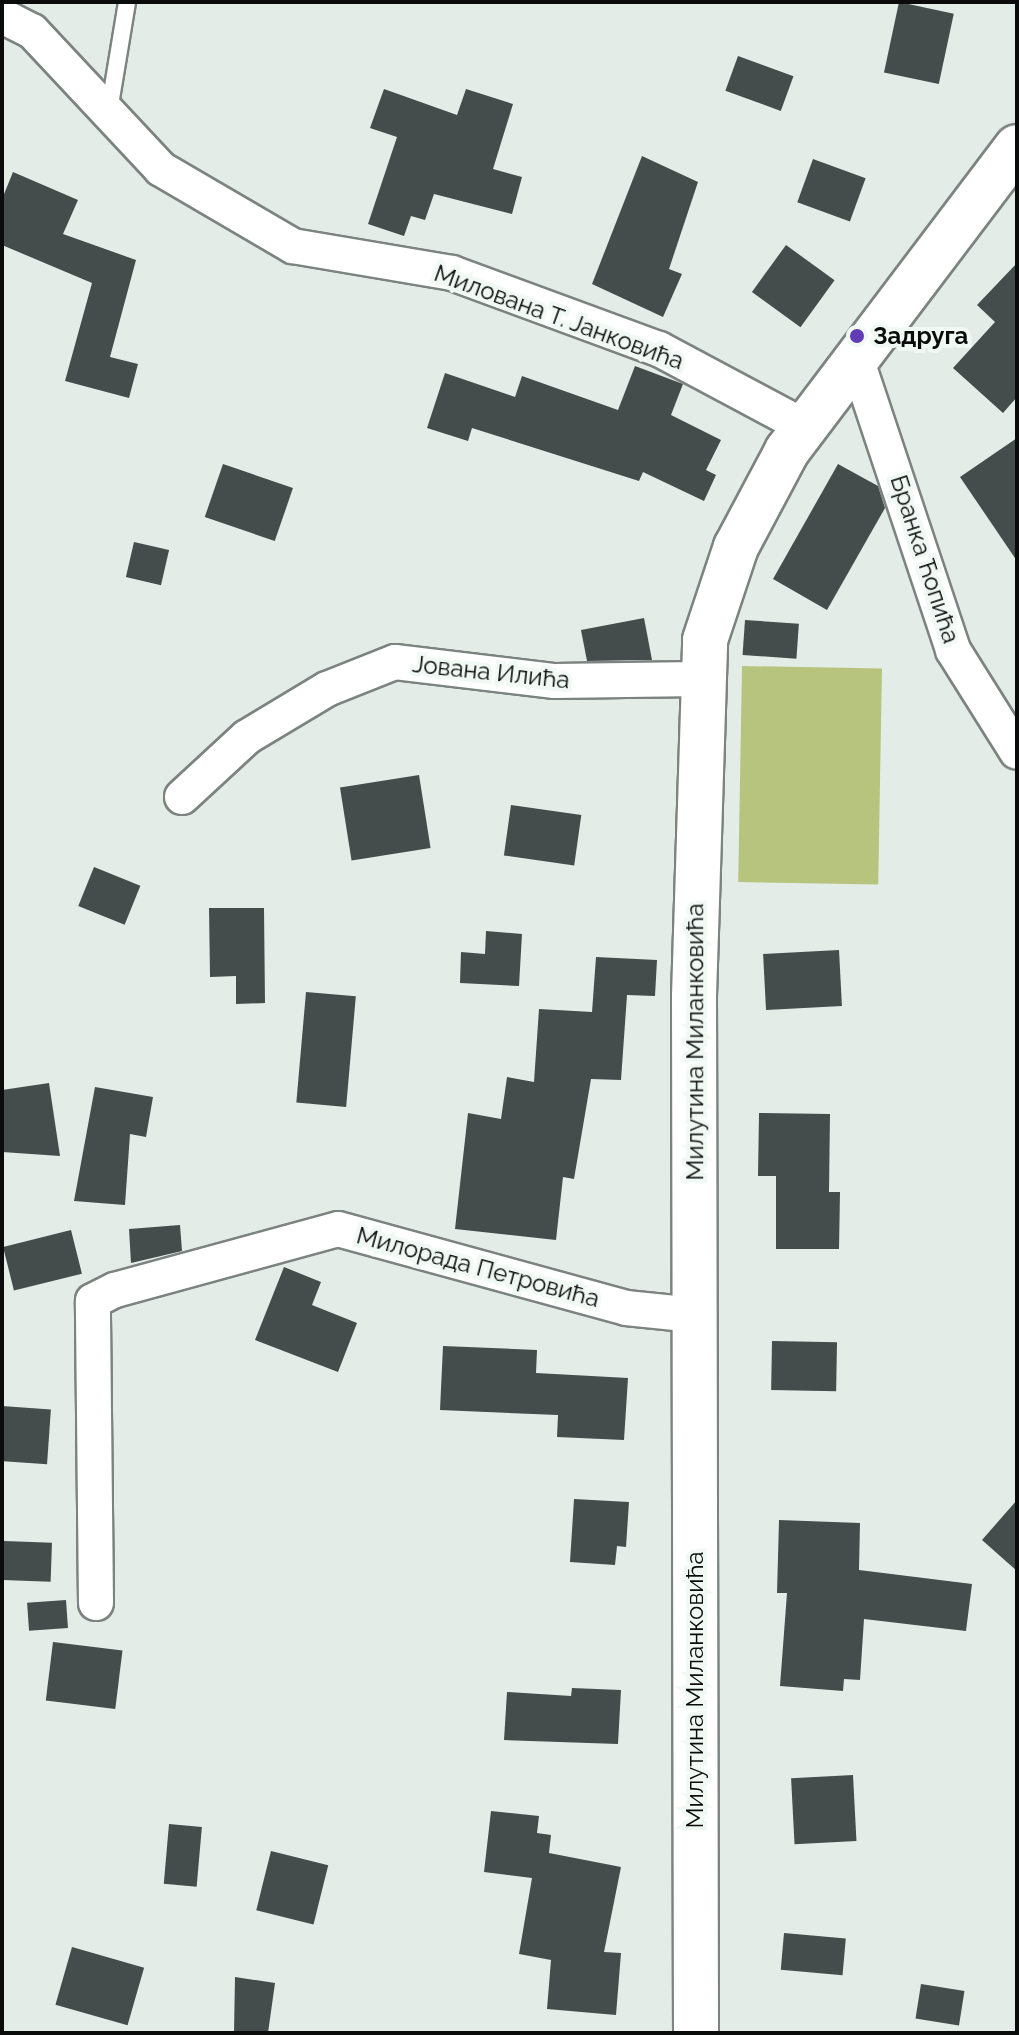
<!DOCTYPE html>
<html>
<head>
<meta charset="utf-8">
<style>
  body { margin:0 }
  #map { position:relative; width:1019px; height:2035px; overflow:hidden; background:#e4ece8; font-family:Raleway,sans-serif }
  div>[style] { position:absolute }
  .green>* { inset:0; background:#b7c47d; transform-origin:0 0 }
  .building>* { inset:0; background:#454c4c; transform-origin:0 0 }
  .roads { filter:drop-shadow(2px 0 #7c8380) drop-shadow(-2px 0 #7c8380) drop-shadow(0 2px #7c8380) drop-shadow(0 -2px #7c8380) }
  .lane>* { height:16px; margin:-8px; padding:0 8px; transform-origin:8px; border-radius:8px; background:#fff }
  .street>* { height:34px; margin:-17px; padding:0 17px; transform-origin:17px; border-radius:17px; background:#fff }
  .secondary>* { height:44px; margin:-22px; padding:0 22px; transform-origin:22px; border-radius:22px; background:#fff }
  .dots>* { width:22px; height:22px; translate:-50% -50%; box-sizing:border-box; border:4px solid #f1f9f5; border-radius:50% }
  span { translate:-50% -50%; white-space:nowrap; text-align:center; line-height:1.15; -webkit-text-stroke:8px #f1f9f5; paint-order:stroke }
  .street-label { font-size:24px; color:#0a0c0b }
  .poi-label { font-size:24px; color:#0a0c0b; font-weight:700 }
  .left { translate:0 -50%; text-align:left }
  .frame { position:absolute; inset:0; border:4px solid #0a0c0b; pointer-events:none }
</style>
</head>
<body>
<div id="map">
  <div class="green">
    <i style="left:742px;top:666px;width:140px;height:216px;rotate:1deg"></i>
  </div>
  <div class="building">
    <i style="left:899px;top:2px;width:56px;height:72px;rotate:12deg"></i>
    <i style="left:738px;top:56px;width:59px;height:37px;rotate:20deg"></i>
    <i style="clip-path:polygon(384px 89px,457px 115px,466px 89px,513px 104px,493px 169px,522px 177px,512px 214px,434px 194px,425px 220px,411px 216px,404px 236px,368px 224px,397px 137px,370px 128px)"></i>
    <i style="clip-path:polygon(642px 156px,698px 182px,669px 269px,682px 274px,663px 317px,592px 284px)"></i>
    <i style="left:813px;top:159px;width:56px;height:46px;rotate:20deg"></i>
    <i style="clip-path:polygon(13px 172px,78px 200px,63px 234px,136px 260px,110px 357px,138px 364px,129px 398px,65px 381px,92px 283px,2px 245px,2px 199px)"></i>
    <i style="left:786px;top:245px;width:60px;height:58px;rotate:36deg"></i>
    <i style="clip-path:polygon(1017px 263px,1017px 397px,1003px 413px,953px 368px,995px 322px,977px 305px)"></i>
    <i style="clip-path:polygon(635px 366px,683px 384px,671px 415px,721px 440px,706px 470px,716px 475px,704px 501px,643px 472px,639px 481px,472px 428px,468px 441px,427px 428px,445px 373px,515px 397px,522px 376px,618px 410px)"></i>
    <i style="clip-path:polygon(1017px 438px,1017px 561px,960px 477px)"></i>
    <i style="left:223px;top:464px;width:74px;height:56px;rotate:19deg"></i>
    <i style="clip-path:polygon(838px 464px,878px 486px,885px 508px,827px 610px,773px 579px)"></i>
    <i style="left:134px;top:542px;width:36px;height:36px;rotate:13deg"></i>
    <i style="clip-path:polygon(644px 618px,652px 660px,587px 661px,581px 630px)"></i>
    <i style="left:745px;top:620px;width:54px;height:35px;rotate:4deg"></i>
    <i style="left:419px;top:775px;width:74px;height:80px;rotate:81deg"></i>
    <i style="left:511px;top:805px;width:71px;height:51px;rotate:8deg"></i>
    <i style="left:94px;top:867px;width:50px;height:42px;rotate:22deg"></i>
    <i style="clip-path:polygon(209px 908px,264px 908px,265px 1003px,236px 1004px,236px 976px,210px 977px)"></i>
    <i style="clip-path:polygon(486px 931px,522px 934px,519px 986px,460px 983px,461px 952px,485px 954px)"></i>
    <i style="left:839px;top:950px;width:56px;height:76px;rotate:87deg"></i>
    <i style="clip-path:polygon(596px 957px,657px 960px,655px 996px,627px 995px,621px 1080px,591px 1079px,574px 1179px,563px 1177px,556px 1240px,455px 1229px,468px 1113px,501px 1119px,507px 1077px,534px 1082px,539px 1009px,592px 1012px)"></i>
    <i style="left:306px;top:992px;width:50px;height:111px;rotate:5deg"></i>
    <i style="clip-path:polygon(49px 1083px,60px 1156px,2px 1152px,2px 1090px)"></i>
    <i style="clip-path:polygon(95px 1087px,153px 1097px,146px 1137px,130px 1134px,125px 1205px,74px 1201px)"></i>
    <i style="clip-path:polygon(759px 1113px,830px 1114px,829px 1192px,840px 1192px,839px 1249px,776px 1249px,776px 1176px,758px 1176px)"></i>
    <i style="clip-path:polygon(180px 1225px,182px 1251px,131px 1263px,129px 1229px)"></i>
    <i style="left:71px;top:1230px;width:45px;height:70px;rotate:76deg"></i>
    <i style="clip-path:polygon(284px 1267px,321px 1282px,312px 1305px,357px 1323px,338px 1372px,255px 1340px)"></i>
    <i style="left:772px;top:1341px;width:65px;height:49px;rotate:1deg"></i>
    <i style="clip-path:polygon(443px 1346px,537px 1350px,536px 1373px,628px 1378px,624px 1440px,557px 1437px,558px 1415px,440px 1410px)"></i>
    <i style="left:2px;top:1406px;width:49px;height:55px;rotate:4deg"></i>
    <i style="clip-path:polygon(574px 1499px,629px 1502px,626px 1547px,617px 1546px,615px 1565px,570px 1562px)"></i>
    <i style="clip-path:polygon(1017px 1500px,1017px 1571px,982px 1540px)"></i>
    <i style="clip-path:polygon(779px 1520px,860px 1523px,859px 1570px,972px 1584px,966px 1631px,864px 1619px,860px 1680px,844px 1679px,843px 1691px,780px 1686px,787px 1593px,777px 1593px)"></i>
    <i style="left:4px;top:1541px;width:48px;height:39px;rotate:2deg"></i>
    <i style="left:66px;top:1600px;width:28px;height:39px;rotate:86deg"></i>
    <i style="left:53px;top:1642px;width:70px;height:59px;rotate:7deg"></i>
    <i style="clip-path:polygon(572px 1688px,621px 1690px,618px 1744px,504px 1740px,507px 1692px,571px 1696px)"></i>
    <i style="left:853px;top:1775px;width:66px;height:62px;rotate:87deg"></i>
    <i style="clip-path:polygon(491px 1811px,539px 1816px,537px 1833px,551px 1835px,549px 1853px,621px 1867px,604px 1952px,621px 1953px,616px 2015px,547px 2009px,551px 1960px,519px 1954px,532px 1878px,484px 1872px)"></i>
    <i style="left:169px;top:1824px;width:33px;height:60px;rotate:5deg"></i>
    <i style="left:271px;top:1851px;width:59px;height:61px;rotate:14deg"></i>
    <i style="left:784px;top:1933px;width:62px;height:37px;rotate:5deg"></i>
    <i style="left:72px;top:1947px;width:75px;height:60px;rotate:16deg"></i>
    <i style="clip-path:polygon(235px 1977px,275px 1983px,268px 2033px,234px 2033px)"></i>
    <i style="left:921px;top:1984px;width:44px;height:35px;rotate:9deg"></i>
  </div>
  <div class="roads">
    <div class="lane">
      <i style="left:109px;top:111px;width:110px;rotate:-80.6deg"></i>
    </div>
    <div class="street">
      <i style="left:2px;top:16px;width:34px;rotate:27deg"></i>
      <i style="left:32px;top:31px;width:189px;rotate:46.9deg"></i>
      <i style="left:161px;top:169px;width:153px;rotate:30.3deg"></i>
      <i style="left:293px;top:246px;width:161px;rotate:9.6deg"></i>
      <i style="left:452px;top:273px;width:221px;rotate:20.2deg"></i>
      <i style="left:659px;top:349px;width:163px;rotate:28.1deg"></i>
      <i style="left:855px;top:355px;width:311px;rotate:71.6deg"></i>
      <i style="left:953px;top:650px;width:120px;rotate:57.9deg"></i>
      <i style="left:182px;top:797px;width:88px;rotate:-42.7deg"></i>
      <i style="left:247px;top:737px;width:93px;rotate:-31deg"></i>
      <i style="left:327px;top:689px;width:73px;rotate:-21.7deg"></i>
      <i style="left:395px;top:662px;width:161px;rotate:6.8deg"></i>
      <i style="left:555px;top:681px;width:144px;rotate:-0.8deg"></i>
      <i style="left:96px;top:1603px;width:302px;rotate:-90.6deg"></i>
      <i style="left:93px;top:1301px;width:25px;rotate:-27deg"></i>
      <i style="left:115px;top:1290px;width:231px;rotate:-15.3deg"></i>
      <i style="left:338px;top:1229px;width:299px;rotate:15.3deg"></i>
      <i style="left:626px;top:1308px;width:69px;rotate:5.8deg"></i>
    </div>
    <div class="secondary">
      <i style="left:696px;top:2033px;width:1037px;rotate:-90.11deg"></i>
      <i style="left:694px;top:996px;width:356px;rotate:-88.2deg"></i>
      <i style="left:705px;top:640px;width:98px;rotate:-71.6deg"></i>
      <i style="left:736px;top:547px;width:109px;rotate:-62deg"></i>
      <i style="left:787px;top:451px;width:381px;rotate:-52.9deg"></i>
    </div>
  </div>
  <div class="dots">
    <i style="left:857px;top:336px;background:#613cb4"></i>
  </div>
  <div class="street-label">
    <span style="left:559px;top:317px;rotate:20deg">Милована Т. Јанковића</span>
    <span style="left:925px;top:559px;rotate:72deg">Бранка Ћопића</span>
    <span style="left:491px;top:672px;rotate:6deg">Јована Илића</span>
    <span style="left:695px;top:1042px;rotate:-90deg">Милутина Миланковића</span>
    <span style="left:478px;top:1267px;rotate:15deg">Милорада Петровића</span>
    <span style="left:695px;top:1690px;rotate:-90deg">Милутина Миланковића</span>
  </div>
  <div class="poi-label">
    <span class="left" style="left:873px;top:336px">Задруга</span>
  </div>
  <div class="frame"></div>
</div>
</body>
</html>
